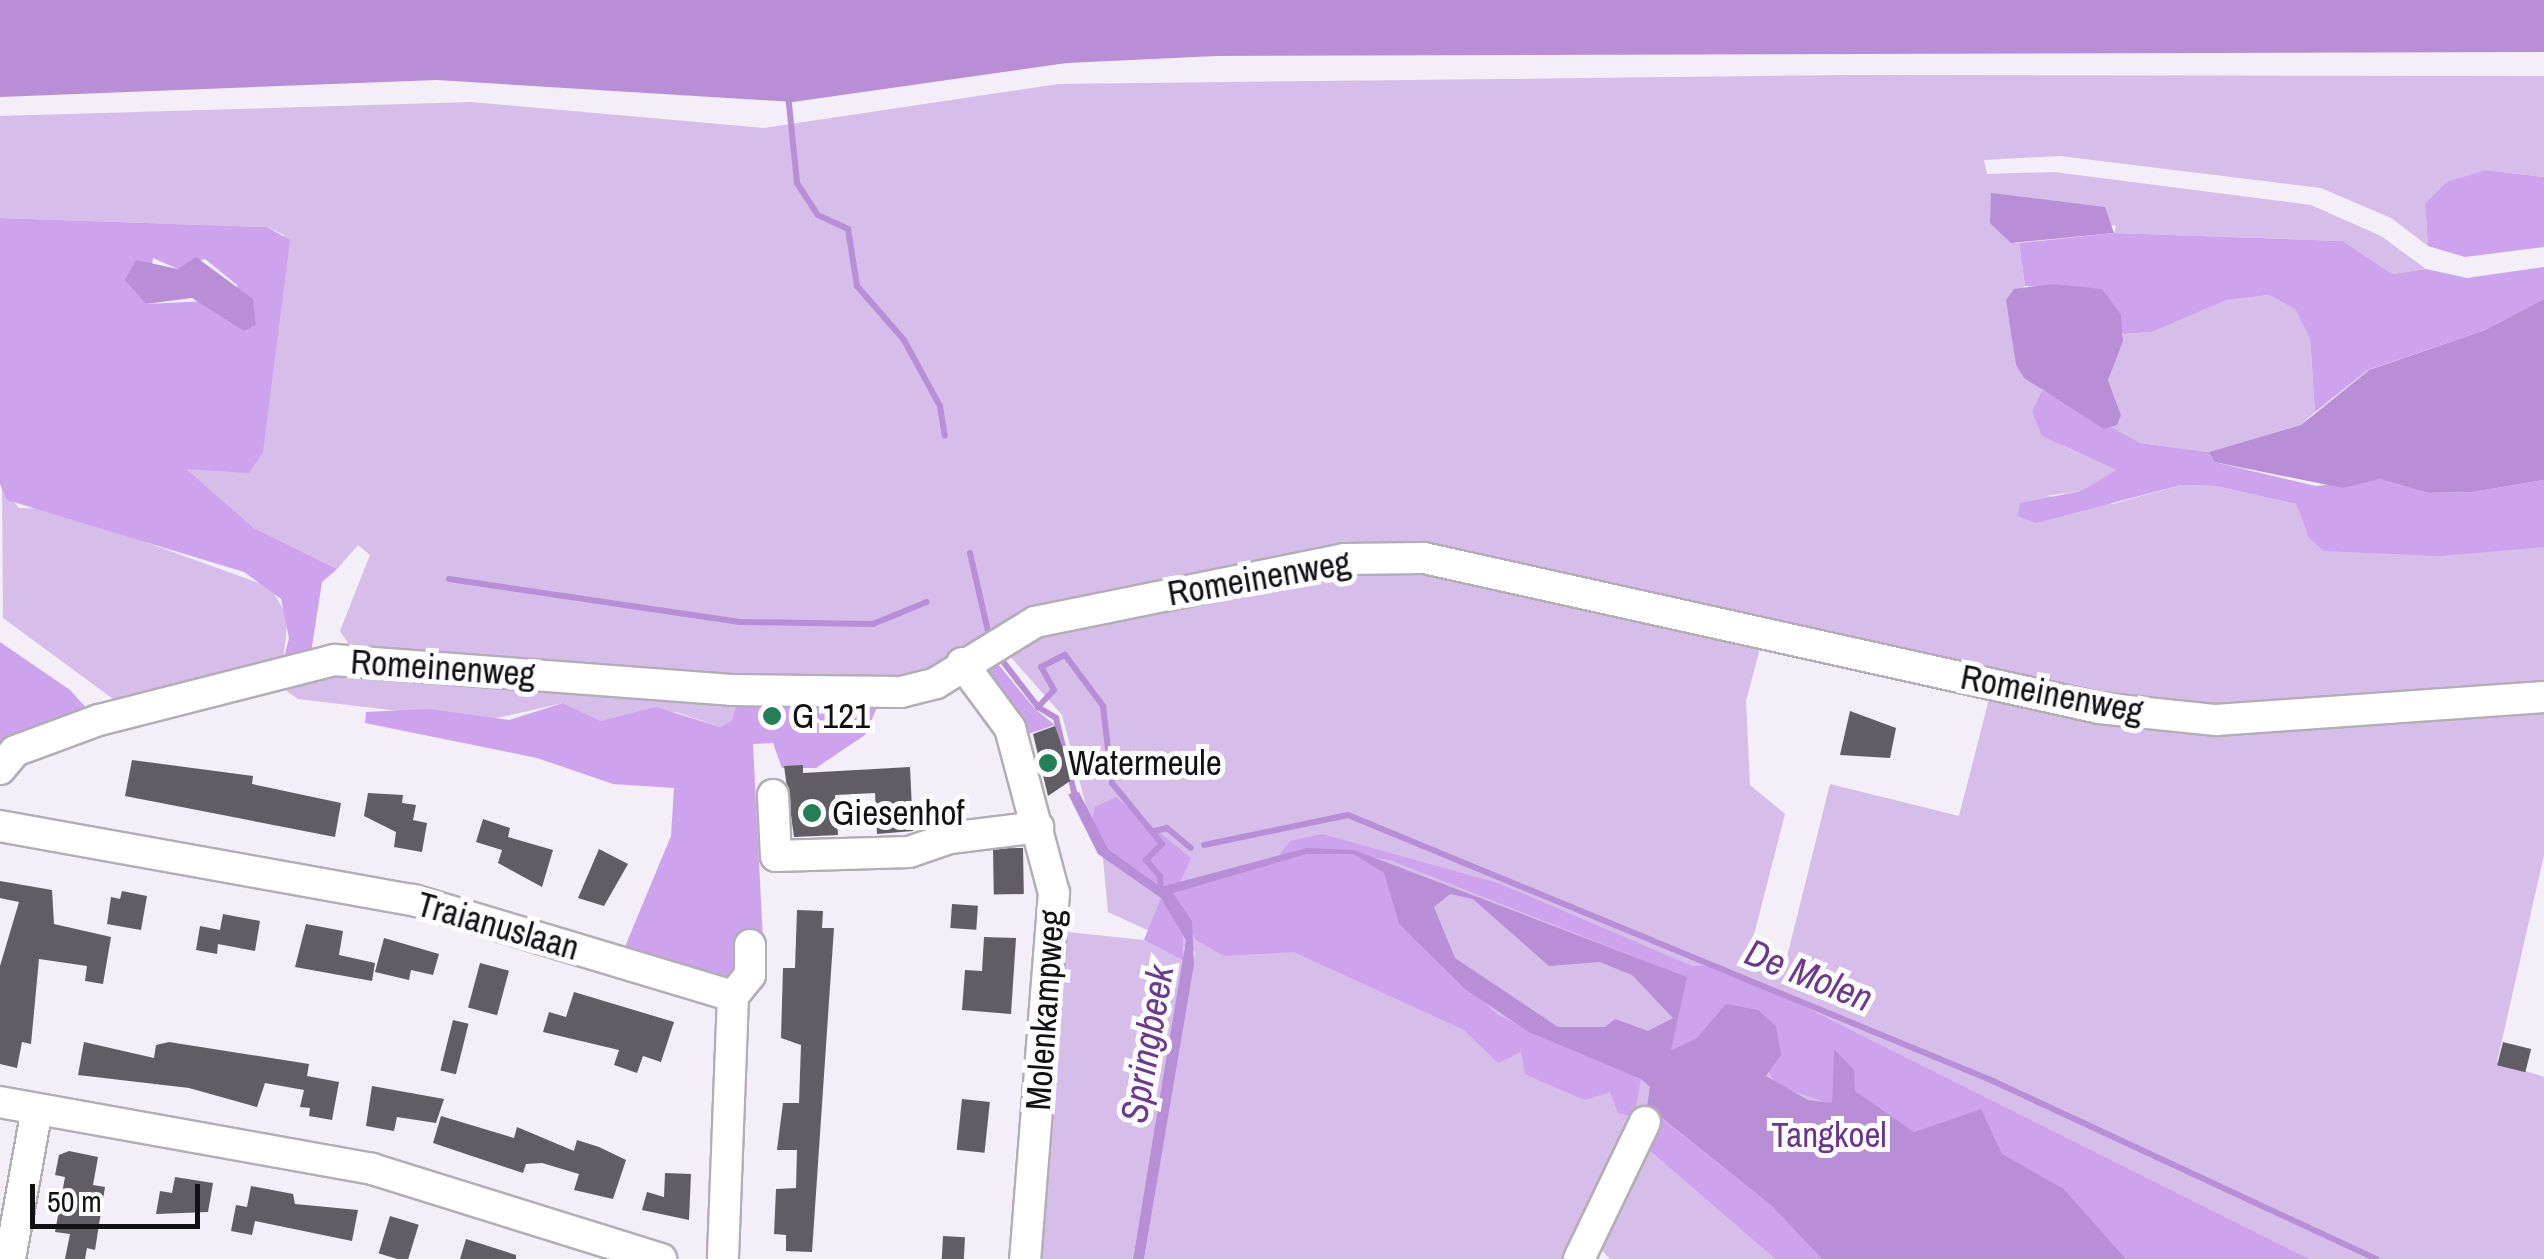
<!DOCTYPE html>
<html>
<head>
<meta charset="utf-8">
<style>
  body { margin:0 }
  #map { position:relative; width:2544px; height:1259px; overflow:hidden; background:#f3eef7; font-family:"Archivo Narrow",sans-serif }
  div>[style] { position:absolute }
  .green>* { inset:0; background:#d6bdea }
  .forest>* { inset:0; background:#cda3ed }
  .water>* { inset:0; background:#b88fd7 }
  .stream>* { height:6px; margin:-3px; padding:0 3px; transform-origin:3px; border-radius:3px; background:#b88fd7 }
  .building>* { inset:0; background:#615d64; transform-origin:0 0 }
  .roads { filter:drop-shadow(2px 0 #b3aeb6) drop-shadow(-2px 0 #b3aeb6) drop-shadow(0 2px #b3aeb6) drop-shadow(0 -2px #b3aeb6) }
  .minor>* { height:30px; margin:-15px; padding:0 15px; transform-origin:15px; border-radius:15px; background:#fff }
  .dots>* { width:28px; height:28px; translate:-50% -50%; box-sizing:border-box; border:5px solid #fefdff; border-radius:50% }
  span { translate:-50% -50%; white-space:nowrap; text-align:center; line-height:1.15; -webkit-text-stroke:10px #fefdff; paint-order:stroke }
  .street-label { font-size:35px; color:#111012 }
  .poi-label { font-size:35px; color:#111012 }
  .left { translate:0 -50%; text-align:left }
  .park-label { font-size:35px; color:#69368b }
  .water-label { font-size:38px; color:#6c398e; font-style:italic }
  .scale { position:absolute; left:30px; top:1184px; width:170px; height:45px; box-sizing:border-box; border:5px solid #111012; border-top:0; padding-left:12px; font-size:30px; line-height:35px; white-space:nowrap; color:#111012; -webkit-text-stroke:8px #fefdff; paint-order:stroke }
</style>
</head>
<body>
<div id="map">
  <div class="green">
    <i style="clip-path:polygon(1851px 75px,2544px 76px,2544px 177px,2486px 170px,2425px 204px,2428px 246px,2391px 218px,2321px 188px,2060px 156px,1984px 160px,1987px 174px,2054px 172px,2311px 205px,2381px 236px,2426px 269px,2392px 274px,2343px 241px,2114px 233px,2116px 225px,2011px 243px,2019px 243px,2025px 286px,2007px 300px,2016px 365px,2042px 390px,2032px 411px,2063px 446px,2116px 470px,2081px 491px,2046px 496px,2113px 504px,2181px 485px,2216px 486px,2296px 504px,2309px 538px,2544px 547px,2544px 689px,2229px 709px,2100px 693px,1422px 544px,1024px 613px,920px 673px,875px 684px,352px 649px,340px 631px,370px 555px,358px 545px,337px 569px,254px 528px,184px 468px,205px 470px,284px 235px,267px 227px,0 218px,0 116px,471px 102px,764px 128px,1059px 84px)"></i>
    <i style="clip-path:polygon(2269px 295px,2295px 309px,2310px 339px,2315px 412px,2301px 425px,2209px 452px,2140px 443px,2104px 429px,2121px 415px,2108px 380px,2123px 334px,2152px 332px,2227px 300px)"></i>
    <i style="clip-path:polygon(2px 487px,19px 508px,54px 509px,270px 587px,288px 617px,283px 662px,120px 704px,3px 618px)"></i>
    <i style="clip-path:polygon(1407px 566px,1762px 641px,1746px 701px,1750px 785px,1785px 814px,1749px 954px,1783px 973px,1830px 784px,1959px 816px,1990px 695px,2054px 711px,2544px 704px,2544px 855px,2497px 1062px,2544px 1077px,2544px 1259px,1784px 1259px,1633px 1136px,1572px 1259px,1144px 1259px,1195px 952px,1108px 912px,1098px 806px,1091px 824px,1062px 715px,1001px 646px,1359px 569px)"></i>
    <i style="clip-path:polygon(340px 667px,739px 697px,731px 721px,720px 727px,676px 712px,601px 721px,563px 703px,483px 721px,298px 699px,273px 681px)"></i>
    <i style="clip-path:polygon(1058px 931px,1144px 940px,1184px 961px,1133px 1259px,1035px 1259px)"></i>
    <i style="clip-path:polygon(1643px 1145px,1775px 1259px,1610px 1259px,1595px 1243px)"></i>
  </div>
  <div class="forest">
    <i style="clip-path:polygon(2486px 170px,2544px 177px,2544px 247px,2465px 257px,2428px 246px,2425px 204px,2447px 182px)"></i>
    <i style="clip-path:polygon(evenodd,0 218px,267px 227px,290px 240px,263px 452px,249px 473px,186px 469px,254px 528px,337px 569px,322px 582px,311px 653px,283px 662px,289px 638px,281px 599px,244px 572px,7px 500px,0 484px,0 218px,153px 258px,178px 269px,205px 259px,237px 285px,244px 331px,205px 301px,146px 304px,153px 258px)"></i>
    <i style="clip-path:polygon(2114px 233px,2343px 241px,2392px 274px,2426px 269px,2467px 278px,2544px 267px,2544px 299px,2485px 330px,2368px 370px,2315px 412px,2310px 339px,2295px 309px,2269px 295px,2227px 300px,2152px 332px,2123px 334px,2102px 290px,2025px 286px,2019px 243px)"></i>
    <i style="clip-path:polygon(2042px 390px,2140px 443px,2209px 452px,2214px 462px,2316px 486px,2379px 479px,2428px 493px,2473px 492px,2544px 480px,2544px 547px,2439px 556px,2324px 551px,2309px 538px,2296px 504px,2216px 486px,2181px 485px,2036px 523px,2018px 516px,2020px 503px,2081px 491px,2116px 470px,2042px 436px,2032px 411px)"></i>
    <i style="clip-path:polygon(0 642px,70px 690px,90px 712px,0 752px)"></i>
    <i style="clip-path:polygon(993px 658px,1035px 709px,1055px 725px,1025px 735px,981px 674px)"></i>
    <i style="clip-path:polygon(739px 697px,879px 703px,865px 735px,816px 768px,782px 768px,773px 743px,753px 744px,763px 940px,732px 981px,624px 949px,671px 836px,674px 788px,613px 784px,537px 758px,365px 723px,366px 712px,428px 709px,509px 720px,563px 703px,601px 721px,656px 707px,720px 727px,731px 721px)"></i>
    <i style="clip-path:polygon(1116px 797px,1191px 858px,1180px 883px,1162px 887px,1108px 849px,1091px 824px,1095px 807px)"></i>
    <i style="clip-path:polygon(1322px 834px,1498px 883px,1692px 966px,1721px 965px,2309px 1259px,2126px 1259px,2064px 1189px,2001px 1154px,1981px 1109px,1914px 1132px,1854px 1091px,1834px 1050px,1832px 1104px,1776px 1086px,1766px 1066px,1697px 1038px,1670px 1050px,1686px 977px,1390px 860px,1306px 848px,1279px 856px,1290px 841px)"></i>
    <i style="clip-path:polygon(1307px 854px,1353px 854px,1384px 873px,1399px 924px,1498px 1015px,1641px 1079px,1634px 1117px,1618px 1113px,1610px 1092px,1585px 1100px,1538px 1080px,1525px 1074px,1521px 1052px,1498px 1063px,1464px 1030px,1294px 952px,1224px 956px,1196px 940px,1172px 893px)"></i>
    <i style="clip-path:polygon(1161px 898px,1182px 922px,1184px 961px,1144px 940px)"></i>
    <i style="clip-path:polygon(1657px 1115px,1772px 1206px,1822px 1259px,1775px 1259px,1643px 1145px)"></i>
  </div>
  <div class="water">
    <i style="clip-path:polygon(0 0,2544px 0,2544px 52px,1216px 56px,1067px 63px,793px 102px,437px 80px,0 97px)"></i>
    <i style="clip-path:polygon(1991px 193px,2105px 207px,2114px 233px,2011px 243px,1990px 223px)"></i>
    <i style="clip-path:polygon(196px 257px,253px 299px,256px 325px,244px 331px,192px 298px,146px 304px,125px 280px,136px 260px,178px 269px)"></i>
    <i style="clip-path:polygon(2052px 284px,2102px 289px,2121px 315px,2123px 341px,2108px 380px,2121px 415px,2117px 425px,2104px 429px,2024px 378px,2016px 365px,2006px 300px,2014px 289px)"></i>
    <i style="clip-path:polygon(2544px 299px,2544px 480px,2473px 492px,2428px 493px,2379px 479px,2343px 488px,2214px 462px,2209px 452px,2301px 425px,2369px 370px,2485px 330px)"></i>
    <i style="clip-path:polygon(evenodd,1079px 792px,1108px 849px,1161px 887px,1306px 848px,1354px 850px,1687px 977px,1671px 1050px,1697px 1038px,1726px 1004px,1758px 1010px,1776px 1026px,1781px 1055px,1766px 1076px,1808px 1100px,1832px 1103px,1834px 1049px,1854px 1070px,1855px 1091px,1914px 1132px,1981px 1109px,2002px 1154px,2064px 1189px,2126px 1259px,1822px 1259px,1772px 1206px,1647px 1106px,1650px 1087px,1641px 1079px,1529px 1032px,1465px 989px,1399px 924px,1384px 873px,1353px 854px,1307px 854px,1173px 893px,1192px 921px,1194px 964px,1144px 1259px,1133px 1259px,1186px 940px,1161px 898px,1098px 854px,1068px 794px,1079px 792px,1450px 894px,1473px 899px,1549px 966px,1600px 962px,1632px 975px,1673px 1018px,1648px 1031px,1615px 1019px,1605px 1027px,1558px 1027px,1455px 958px,1434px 907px,1450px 894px)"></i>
  </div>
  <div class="stream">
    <i style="left:788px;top:94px;width:89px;rotate:84.2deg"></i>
    <i style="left:797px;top:183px;width:38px;rotate:57deg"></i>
    <i style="left:818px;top:215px;width:33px;rotate:25deg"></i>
    <i style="left:848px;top:229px;width:58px;rotate:81deg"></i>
    <i style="left:857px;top:286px;width:72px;rotate:49deg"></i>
    <i style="left:904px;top:340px;width:75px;rotate:61.4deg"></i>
    <i style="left:940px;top:406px;width:30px;rotate:81deg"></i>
    <i style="left:970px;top:553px;width:89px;rotate:77.1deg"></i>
    <i style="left:449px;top:579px;width:294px;rotate:8.4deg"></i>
    <i style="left:740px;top:622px;width:133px;rotate:0.9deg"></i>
    <i style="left:873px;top:624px;width:58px;rotate:-22.2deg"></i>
    <i style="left:998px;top:655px;width:66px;rotate:52.4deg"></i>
    <i style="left:1038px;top:707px;width:21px;rotate:31deg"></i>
    <i style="left:1056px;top:718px;width:84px;rotate:76.3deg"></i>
    <i style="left:1038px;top:707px;width:23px;rotate:-47deg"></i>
    <i style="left:1054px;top:690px;width:26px;rotate:-119deg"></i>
    <i style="left:1041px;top:667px;width:27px;rotate:-27deg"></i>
    <i style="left:1065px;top:655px;width:64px;rotate:53.3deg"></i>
    <i style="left:1103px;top:706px;width:78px;rotate:83.3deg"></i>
    <i style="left:1112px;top:783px;width:79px;rotate:50.7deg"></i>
    <i style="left:1162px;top:844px;width:23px;rotate:135deg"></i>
    <i style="left:1146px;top:860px;width:21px;rotate:49deg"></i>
    <i style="left:1160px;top:876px;width:15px;rotate:86deg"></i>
    <i style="left:1155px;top:831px;width:12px;rotate:-14deg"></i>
    <i style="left:1167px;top:828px;width:31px;rotate:40deg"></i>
    <i style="left:1204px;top:845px;width:147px;rotate:-11.8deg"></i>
    <i style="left:1348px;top:815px;width:698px;rotate:22.41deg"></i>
    <i style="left:1993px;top:1081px;width:423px;rotate:24.9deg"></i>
  </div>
  <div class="building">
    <i style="clip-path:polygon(1850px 711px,1896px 728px,1890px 758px,1840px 755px)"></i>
    <i style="clip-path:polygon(1055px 726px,1073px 779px,1048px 796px,1033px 734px)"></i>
    <i style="clip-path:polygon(132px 760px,253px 776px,252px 784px,341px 803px,335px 837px,125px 796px)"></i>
    <i style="clip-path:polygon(803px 765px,803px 773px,910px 767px,913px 831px,877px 834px,875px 793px,835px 795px,838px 835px,794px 837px,784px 766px)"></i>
    <i style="clip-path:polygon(368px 793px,403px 795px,402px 803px,416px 805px,413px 820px,427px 823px,422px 852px,394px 847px,396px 832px,364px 816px)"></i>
    <i style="clip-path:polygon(483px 819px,510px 828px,508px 837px,553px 850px,542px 887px,498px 863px,502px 850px,476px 842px)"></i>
    <i style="left:1023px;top:848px;width:46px;height:30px;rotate:89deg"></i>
    <i style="clip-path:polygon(599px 849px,628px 864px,604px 906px,578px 898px)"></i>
    <i style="clip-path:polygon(0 881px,52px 890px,54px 924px,111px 937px,103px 984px,85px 981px,87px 966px,39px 959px,31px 1044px,22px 1042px,17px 1068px,0 1064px,0 966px,19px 902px,0 898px)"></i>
    <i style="clip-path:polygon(122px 891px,147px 896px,141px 930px,107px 924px,111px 897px,120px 899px)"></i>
    <i style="left:952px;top:904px;width:26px;height:24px;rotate:4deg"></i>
    <i style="clip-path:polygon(797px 910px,823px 911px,822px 928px,834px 928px,812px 1252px,786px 1251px,786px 1235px,774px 1234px,776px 1189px,796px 1188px,797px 1150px,777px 1150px,783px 1103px,799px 1103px,801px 1045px,781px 1038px,783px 968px,795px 968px)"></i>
    <i style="clip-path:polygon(223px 914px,260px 921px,255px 951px,218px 944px,217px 954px,196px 950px,200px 926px,220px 930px)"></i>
    <i style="clip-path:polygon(306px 924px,343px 931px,339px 955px,375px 963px,372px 981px,295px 967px)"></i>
    <i style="clip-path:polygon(984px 937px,1016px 938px,1011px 1014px,962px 1010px,965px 970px,982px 971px)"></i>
    <i style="clip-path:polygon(384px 938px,439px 954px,433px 975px,411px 970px,409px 980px,375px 972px)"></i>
    <i style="left:480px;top:963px;width:30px;height:46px;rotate:15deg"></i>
    <i style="clip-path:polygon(574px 992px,674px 1022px,661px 1062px,643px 1056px,637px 1073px,614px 1065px,619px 1050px,543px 1032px,549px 1012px,566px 1017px)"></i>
    <i style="left:453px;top:1020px;width:16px;height:52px;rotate:14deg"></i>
    <i style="clip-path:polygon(84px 1042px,154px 1058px,156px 1045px,169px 1042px,309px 1064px,307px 1076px,339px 1082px,332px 1120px,309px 1116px,310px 1108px,300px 1107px,304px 1090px,265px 1083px,257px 1107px,189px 1088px,78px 1075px)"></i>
    <i style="left:2503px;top:1042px;width:29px;height:24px;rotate:14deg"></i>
    <i style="clip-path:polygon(372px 1086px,444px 1099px,436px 1123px,397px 1117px,394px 1131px,366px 1126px)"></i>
    <i style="left:962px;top:1099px;width:28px;height:51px;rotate:6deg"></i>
    <i style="clip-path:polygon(441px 1116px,514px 1138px,517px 1127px,574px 1151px,577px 1140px,599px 1147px,626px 1160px,613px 1199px,574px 1190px,579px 1174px,542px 1163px,526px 1164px,523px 1173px,433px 1143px)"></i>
    <i style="clip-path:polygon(69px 1151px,98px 1157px,93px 1185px,105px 1187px,95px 1250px,87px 1248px,85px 1259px,65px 1259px,70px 1234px,55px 1232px,65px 1177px,55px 1175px,59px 1155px)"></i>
    <i style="clip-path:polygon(665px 1173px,691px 1174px,689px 1220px,642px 1210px,647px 1192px,664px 1197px)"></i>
    <i style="clip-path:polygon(175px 1177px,213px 1183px,208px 1212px,156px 1214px,160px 1191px,172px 1193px)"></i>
    <i style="clip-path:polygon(251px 1186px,293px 1194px,295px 1204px,358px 1210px,352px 1241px,255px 1221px,252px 1235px,231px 1231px,236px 1205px,247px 1207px)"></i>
    <i style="left:390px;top:1216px;width:30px;height:39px;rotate:17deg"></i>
    <i style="left:943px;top:1236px;width:22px;height:23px;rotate:3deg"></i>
    <i style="clip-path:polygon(466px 1239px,516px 1255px,516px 1259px,460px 1259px)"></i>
  </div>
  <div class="roads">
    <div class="minor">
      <i style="left:962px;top:663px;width:81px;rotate:53.6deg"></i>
      <i style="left:1010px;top:728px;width:171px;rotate:75.1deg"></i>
      <i style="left:1054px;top:893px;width:367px;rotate:94.5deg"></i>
      <i style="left:0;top:769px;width:23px;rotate:-50deg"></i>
      <i style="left:15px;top:751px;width:90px;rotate:-20.3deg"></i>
      <i style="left:99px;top:720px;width:243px;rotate:-14.3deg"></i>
      <i style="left:334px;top:660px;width:398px;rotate:4.3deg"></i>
      <i style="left:731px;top:690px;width:170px;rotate:0.7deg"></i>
      <i style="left:901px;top:692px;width:36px;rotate:-14deg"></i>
      <i style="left:936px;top:683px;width:116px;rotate:-31.6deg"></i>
      <i style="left:1035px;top:622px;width:315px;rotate:-11.5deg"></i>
      <i style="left:1344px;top:559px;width:80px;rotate:-0.7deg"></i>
      <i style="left:1424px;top:558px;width:691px;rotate:12.53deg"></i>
      <i style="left:2099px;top:708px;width:118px;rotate:5.9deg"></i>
      <i style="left:2216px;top:720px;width:329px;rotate:-4deg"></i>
      <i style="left:773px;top:795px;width:61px;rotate:87.2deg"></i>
      <i style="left:776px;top:856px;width:133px;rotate:-1.7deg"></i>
      <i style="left:909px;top:852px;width:43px;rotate:-18.9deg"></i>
      <i style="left:950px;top:838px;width:89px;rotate:-7.1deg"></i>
      <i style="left:0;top:826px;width:420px;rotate:10.2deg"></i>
      <i style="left:413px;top:900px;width:334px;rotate:16.7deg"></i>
      <i style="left:733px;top:996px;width:263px;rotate:92.2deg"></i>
      <i style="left:733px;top:996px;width:27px;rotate:-51deg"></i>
      <i style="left:750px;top:975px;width:30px;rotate:-90deg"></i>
      <i style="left:0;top:1102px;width:378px;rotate:10.2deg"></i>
      <i style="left:372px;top:1169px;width:303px;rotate:17.3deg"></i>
      <i style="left:10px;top:1259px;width:152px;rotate:-79.8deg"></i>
      <i style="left:1579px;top:1259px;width:152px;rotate:-64.3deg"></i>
    </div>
  </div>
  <div class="dots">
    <i style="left:772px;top:716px;background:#238056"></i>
    <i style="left:1048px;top:763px;background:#238056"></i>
    <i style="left:812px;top:813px;background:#238056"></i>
  </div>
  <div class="street-label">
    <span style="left:1259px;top:578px;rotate:-10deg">Romeinenweg</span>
    <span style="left:443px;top:668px;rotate:4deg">Romeinenweg</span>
    <span style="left:2052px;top:694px;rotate:11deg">Romeinenweg</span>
    <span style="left:498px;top:926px;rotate:16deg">Traianuslaan</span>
    <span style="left:1045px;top:1010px;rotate:-86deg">Molenkampweg</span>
  </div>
  <div class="poi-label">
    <span class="left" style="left:792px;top:716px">G 121</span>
    <span class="left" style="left:1068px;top:763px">Watermeule</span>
    <span class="left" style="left:832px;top:813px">Giesenhof</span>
  </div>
  <div class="park-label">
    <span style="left:1829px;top:1135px">Tangkoel</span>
  </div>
  <div class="water-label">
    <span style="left:1809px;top:975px;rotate:22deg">De Molen</span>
    <span style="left:1147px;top:1044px;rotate:-80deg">Springbeek</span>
  </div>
  <div class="scale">50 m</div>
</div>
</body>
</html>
